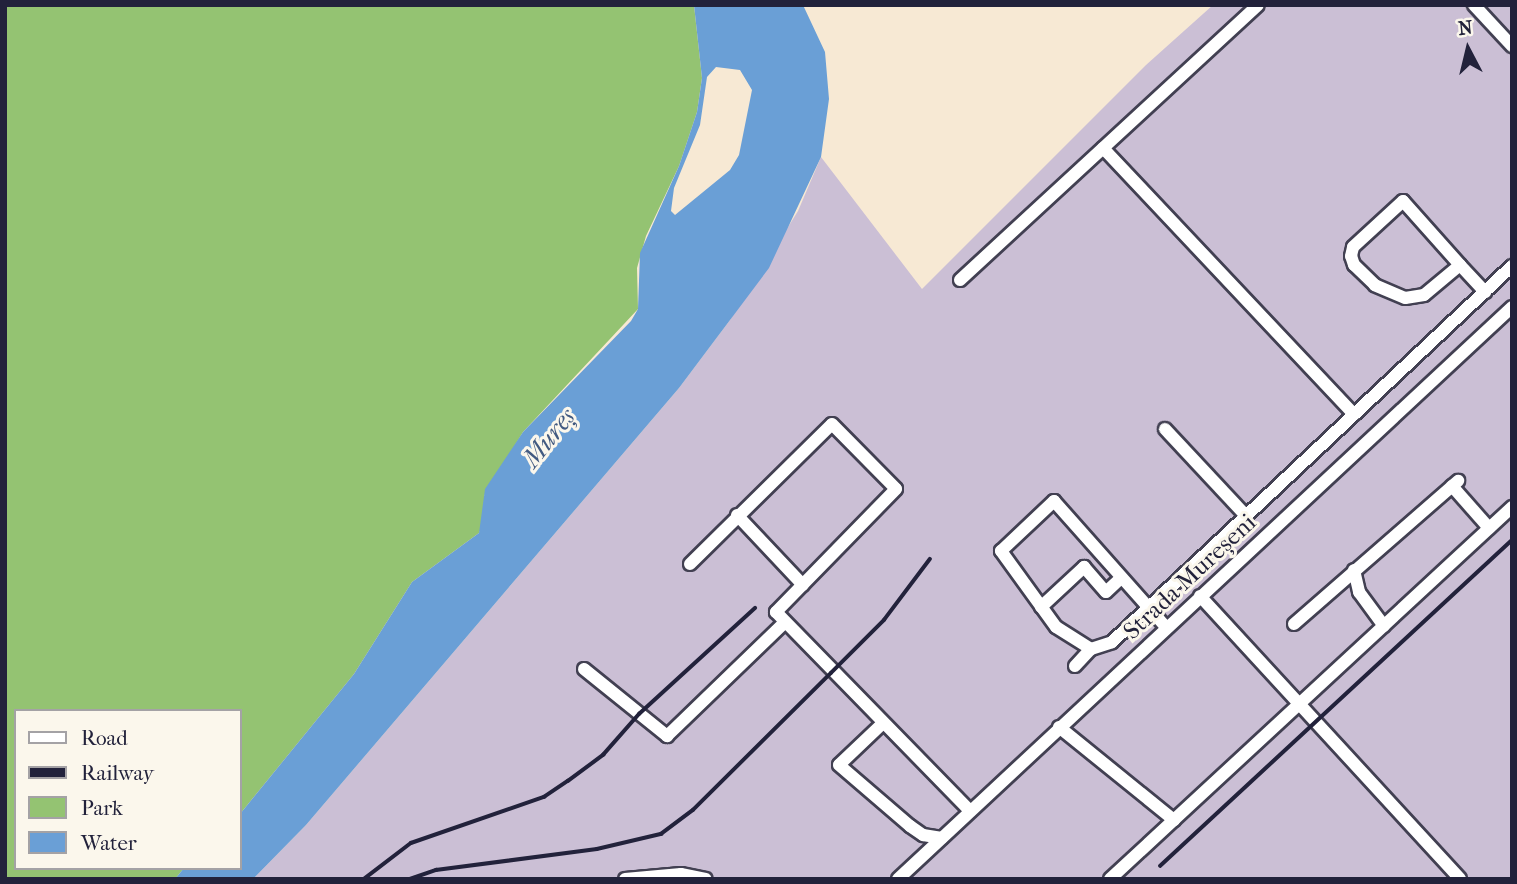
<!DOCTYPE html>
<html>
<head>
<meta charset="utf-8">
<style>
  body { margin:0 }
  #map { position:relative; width:1517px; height:884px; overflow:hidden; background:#f7e9d4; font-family:"IM FELL French Canon",serif }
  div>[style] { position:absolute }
  .industrial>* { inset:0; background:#cbbfd5 }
  .green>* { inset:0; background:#94c372 }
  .water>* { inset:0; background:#6a9fd6 }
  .roads { filter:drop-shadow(2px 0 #424052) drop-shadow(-2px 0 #424052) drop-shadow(0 2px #424052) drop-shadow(0 -2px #424052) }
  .minor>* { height:12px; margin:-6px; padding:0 6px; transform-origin:6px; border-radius:6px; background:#fff }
  .rail>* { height:3.5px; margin:-1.75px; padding:0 1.75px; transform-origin:1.75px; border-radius:1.75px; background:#22223b }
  span { translate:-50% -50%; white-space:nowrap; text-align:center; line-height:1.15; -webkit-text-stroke:6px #fbf7ec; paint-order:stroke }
  .street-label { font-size:24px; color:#22223b }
  .water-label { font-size:26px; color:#425a81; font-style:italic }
  .frame { position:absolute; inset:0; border:7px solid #22223b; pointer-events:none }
  .legend { position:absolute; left:14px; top:709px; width:228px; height:161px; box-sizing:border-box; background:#fbf7ec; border:2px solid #a4a2a5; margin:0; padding:9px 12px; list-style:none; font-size:21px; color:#22223b }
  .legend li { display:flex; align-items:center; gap:14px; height:35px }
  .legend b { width:35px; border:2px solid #a4a2a5 }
  .north { position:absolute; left:1433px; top:14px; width:70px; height:70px; -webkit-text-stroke:5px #fbf7ec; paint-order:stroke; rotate:353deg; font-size:19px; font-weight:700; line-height:28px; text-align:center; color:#22223b }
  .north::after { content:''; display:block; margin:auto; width:24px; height:32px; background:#22223b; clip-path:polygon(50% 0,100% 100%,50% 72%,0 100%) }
</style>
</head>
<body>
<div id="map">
  <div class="industrial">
    <i style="clip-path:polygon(1213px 5px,1512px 5px,1512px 879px,253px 879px,306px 825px,679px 388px,730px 320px,798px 211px,821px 157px,922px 289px,1146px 65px)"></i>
  </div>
  <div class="green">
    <i style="clip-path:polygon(5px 5px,694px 5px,702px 78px,697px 112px,679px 166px,646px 236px,637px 268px,638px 309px,523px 432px,484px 496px,484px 521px,479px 533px,412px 582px,354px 674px,240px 814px,240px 711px,16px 711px,16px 868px,184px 868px,175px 879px,5px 879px)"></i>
  </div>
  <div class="water">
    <i style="clip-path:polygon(evenodd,694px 5px,803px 5px,825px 52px,829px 99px,821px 157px,769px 268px,679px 388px,306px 825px,253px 879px,175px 879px,184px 868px,240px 868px,240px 814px,354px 674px,412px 582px,479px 533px,485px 489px,523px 432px,631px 321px,638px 309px,640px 253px,679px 166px,697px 112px,702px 78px,694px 5px,716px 67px,740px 70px,752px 90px,739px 155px,730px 170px,675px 215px,671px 211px,674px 188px,700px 125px,707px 77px,716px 67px)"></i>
  </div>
  <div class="roads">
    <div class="minor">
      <i style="left:1474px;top:5px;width:56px;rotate:47.2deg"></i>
      <i style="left:1103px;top:148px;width:366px;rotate:46.7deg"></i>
      <i style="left:1460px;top:265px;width:47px;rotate:140.2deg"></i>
      <i style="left:1424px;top:295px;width:19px;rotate:171deg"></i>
      <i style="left:1405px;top:298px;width:33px;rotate:-157deg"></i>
      <i style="left:1375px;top:285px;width:29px;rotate:-136deg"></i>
      <i style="left:1354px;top:265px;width:9px;rotate:-108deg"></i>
      <i style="left:1351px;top:256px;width:9px;rotate:-77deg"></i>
      <i style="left:1353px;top:247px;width:68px;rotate:-42.6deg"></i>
      <i style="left:1403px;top:201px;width:86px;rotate:48.3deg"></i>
      <i style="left:1460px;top:265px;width:37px;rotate:47deg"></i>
      <i style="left:960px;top:280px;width:405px;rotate:-42.7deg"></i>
      <i style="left:1165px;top:429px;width:119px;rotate:47deg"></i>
      <i style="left:1452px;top:486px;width:56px;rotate:48.6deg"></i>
      <i style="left:737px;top:515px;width:96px;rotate:46.7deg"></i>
      <i style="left:690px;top:564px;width:199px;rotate:-44.6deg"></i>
      <i style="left:832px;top:424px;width:91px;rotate:45.4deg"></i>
      <i style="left:896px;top:489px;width:172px;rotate:134.3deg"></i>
      <i style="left:776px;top:612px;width:278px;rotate:45.7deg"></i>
      <i style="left:1354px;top:570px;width:23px;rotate:77deg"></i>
      <i style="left:1359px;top:592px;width:42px;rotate:53.7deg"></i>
      <i style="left:1200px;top:596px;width:384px;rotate:47.4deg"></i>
      <i style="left:1041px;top:607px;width:59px;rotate:-42.9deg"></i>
      <i style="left:1084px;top:567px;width:33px;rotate:49deg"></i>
      <i style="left:1106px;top:592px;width:21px;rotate:-43deg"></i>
      <i style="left:1294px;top:624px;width:218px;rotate:-41.1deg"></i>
      <i style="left:1091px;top:649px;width:41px;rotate:-147.8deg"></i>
      <i style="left:1056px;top:627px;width:94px;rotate:-125.9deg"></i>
      <i style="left:1001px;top:551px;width:73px;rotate:-43.3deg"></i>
      <i style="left:1054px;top:501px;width:169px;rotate:48.4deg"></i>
      <i style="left:1075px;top:666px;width:23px;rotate:-47deg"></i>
      <i style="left:1091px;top:649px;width:22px;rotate:-18deg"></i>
      <i style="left:1112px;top:642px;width:549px;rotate:-43.23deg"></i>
      <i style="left:584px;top:669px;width:107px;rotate:38.9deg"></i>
      <i style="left:667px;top:736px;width:164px;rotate:-44deg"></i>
      <i style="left:882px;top:724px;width:59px;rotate:136.4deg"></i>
      <i style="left:839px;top:765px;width:94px;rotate:40.7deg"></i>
      <i style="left:910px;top:826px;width:16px;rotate:35deg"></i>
      <i style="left:923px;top:835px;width:19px;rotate:9deg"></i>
      <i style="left:1059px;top:727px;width:148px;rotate:39deg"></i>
      <i style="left:625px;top:879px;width:56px;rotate:-5.1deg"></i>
      <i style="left:681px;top:874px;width:25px;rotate:11deg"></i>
      <i style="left:898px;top:879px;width:839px;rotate:-42.97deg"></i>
      <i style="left:1110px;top:879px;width:548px;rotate:-42.78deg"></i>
    </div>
  </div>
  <div class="rail">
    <i style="left:1160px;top:866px;width:480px;rotate:-42.8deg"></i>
    <i style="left:364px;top:879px;width:59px;rotate:-37.5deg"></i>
    <i style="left:411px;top:843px;width:141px;rotate:-19.1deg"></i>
    <i style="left:544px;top:797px;width:29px;rotate:-34deg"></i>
    <i style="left:568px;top:781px;width:44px;rotate:-36.6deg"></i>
    <i style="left:603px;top:755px;width:55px;rotate:-48.7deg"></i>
    <i style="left:639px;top:714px;width:157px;rotate:-42.4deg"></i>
    <i style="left:410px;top:879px;width:28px;rotate:-19deg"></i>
    <i style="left:436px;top:870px;width:162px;rotate:-7.4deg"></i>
    <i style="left:597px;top:849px;width:66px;rotate:-13.2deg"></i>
    <i style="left:661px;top:834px;width:40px;rotate:-37deg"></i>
    <i style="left:693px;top:810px;width:194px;rotate:-44.8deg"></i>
    <i style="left:831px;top:673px;width:75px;rotate:-45deg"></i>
    <i style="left:884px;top:620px;width:76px;rotate:-53deg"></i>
  </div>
  <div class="street-label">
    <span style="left:1190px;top:577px;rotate:-43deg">Strada Mureșeni</span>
  </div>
  <div class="water-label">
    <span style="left:549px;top:438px;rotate:-51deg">Mureș</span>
  </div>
  <div class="frame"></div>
  <ul class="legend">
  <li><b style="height:9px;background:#fff"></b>Road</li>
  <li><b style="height:9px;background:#22223b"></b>Railway</li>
  <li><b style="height:19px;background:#94c372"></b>Park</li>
  <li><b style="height:19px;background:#6a9fd6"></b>Water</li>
  </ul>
  <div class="north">N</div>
</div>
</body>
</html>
